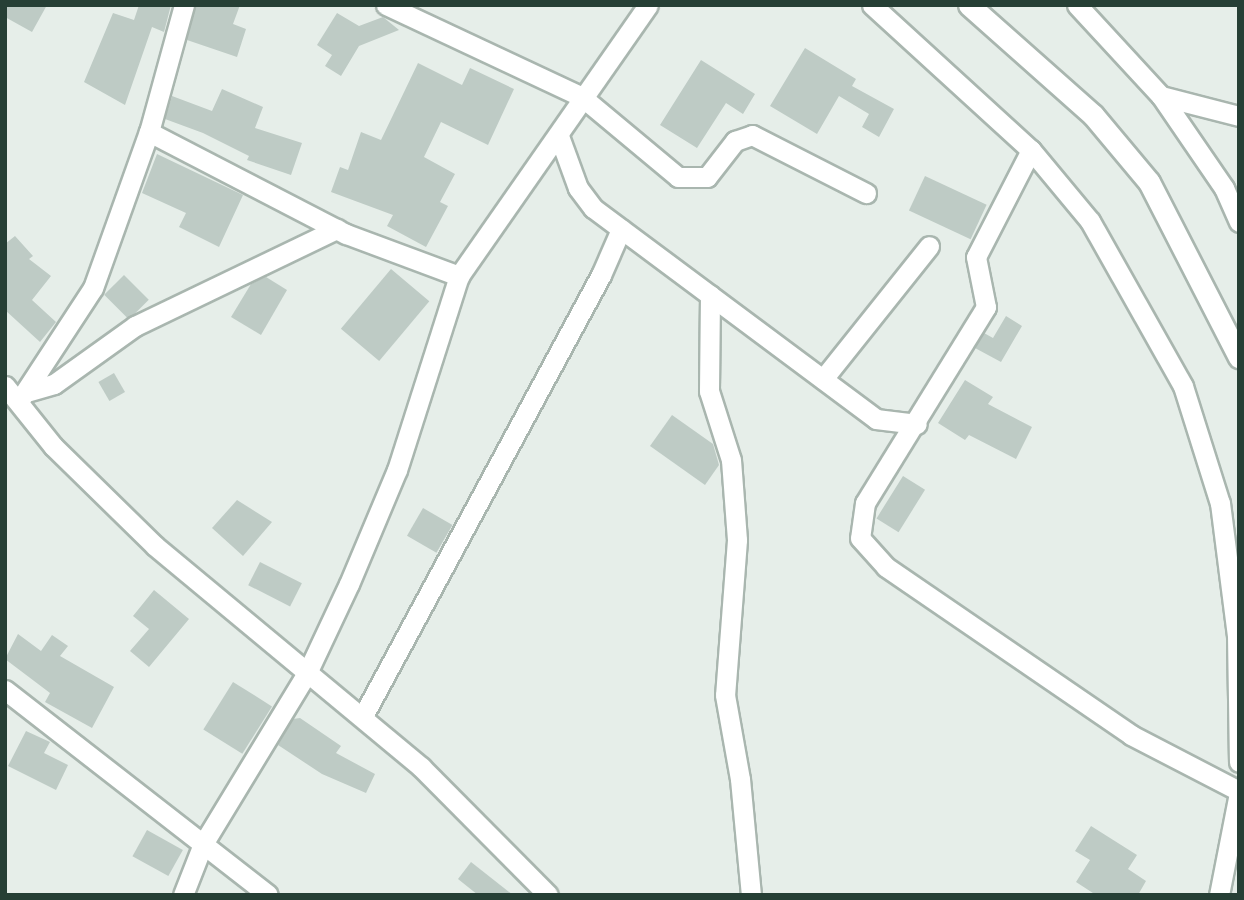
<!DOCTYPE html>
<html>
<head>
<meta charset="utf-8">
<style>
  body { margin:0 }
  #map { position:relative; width:1244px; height:900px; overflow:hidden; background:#e6eee9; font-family:"Work Sans",sans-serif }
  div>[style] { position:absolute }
  .building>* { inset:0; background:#becbc5; transform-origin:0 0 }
  .roads { filter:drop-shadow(2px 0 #a9b6af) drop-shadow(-2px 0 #a9b6af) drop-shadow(0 2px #a9b6af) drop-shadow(0 -2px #a9b6af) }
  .minor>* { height:19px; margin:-9.5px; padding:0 9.5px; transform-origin:9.5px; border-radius:9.5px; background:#fff }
  .secondary>* { height:21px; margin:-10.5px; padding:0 10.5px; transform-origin:10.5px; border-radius:10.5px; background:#fff }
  span { translate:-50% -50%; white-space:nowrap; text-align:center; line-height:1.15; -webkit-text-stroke:5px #f6faf8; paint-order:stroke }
  .frame { position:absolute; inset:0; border:7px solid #263f35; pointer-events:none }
</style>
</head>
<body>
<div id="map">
  <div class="building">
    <i style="clip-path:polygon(5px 5px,47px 5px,32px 32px,5px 17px)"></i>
    <i style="clip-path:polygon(139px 5px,171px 5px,164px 32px,152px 27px,125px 105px,84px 82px,113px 13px,134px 20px)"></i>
    <i style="clip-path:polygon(196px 5px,240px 5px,233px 24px,246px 29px,237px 57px,187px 40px)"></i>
    <i style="clip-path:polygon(337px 13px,359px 26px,383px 17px,399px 30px,359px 46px,341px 76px,325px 66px,332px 55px,317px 45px)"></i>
    <i style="clip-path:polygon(805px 48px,856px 79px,852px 86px,894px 109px,879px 137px,862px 127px,869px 114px,839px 96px,817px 134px,770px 106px)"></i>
    <i style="clip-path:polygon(701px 60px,755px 94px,743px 114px,726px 103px,697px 148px,660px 125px)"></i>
    <i style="clip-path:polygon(418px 63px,462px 85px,470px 68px,514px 89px,488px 145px,441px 122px,424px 157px,455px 174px,440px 202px,448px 206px,426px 247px,387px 226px,393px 215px,331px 192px,340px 167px,348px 170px,361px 132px,381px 140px)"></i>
    <i style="clip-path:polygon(222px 89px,263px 107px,255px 128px,302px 143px,291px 175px,247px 160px,249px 156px,203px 133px,165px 119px,172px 96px,212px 111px)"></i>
    <i style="clip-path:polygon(157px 154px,243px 195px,219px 247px,179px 227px,186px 213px,142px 193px)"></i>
    <i style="left:925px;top:176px;width:68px;height:38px;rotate:25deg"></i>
    <i style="clip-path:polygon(15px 236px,33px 256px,29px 259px,51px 276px,32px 300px,56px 322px,40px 342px,5px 310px,5px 244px)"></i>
    <i style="left:391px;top:269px;width:50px;height:78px;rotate:40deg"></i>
    <i style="left:124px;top:275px;width:35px;height:28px;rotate:45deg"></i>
    <i style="clip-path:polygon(266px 277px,287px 290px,261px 335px,231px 317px,251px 284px)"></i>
    <i style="clip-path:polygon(1006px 316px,1022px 326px,1001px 362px,975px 348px,984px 333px,993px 338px)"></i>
    <i style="left:114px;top:373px;width:22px;height:18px;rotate:60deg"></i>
    <i style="clip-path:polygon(965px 380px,993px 397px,988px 404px,1032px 427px,1016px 459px,969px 435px,965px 440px,938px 423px)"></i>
    <i style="clip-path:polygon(672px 415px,713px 444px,719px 465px,705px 485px,650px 446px)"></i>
    <i style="left:903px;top:476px;width:26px;height:50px;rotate:32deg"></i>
    <i style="clip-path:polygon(237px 500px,272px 522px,243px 556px,212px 528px)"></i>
    <i style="left:423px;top:508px;width:34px;height:32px;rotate:30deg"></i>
    <i style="left:260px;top:562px;width:47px;height:26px;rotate:27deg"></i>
    <i style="clip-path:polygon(154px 590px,189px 619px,149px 667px,130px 651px,149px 629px,133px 616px)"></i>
    <i style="clip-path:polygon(18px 634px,41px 651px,52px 635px,68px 646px,60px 656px,114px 687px,92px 728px,45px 702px,50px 693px,5px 659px)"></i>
    <i style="left:233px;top:682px;width:46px;height:56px;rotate:32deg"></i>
    <i style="clip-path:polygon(300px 718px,341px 746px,336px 753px,375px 774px,366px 793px,322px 774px,278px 745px,293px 719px)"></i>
    <i style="clip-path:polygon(26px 731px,50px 742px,44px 753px,68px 765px,56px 790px,8px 766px)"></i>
    <i style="clip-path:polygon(1091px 826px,1137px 855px,1128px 869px,1146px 881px,1138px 895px,1096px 895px,1076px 882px,1090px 860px,1075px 851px)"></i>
    <i style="left:147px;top:830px;width:41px;height:30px;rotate:29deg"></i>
    <i style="clip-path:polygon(471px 862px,513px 895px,478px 895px,458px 879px)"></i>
  </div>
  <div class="roads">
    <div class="minor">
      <i style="left:386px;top:5px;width:217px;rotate:25.1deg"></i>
      <i style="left:582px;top:97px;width:125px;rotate:39.8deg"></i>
      <i style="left:678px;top:177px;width:29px"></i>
      <i style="left:707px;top:177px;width:46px;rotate:-52.1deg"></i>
      <i style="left:735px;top:141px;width:18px;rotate:-19deg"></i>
      <i style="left:752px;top:135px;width:128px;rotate:27deg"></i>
      <i style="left:872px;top:5px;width:215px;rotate:42.4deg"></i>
      <i style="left:1031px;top:150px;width:92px;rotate:50.3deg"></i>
      <i style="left:1090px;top:221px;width:189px;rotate:60.6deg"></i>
      <i style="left:1183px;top:386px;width:123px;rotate:72.5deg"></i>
      <i style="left:1220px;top:503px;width:133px;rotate:82.7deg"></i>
      <i style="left:1237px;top:635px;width:127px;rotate:89.1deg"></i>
      <i style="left:1077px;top:5px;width:124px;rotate:47.3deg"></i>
      <i style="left:1161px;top:96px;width:112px;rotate:55.6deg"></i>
      <i style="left:1224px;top:188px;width:37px;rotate:66deg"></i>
      <i style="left:1161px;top:96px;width:81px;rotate:14.4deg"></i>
      <i style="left:149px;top:132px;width:222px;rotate:27.4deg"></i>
      <i style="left:346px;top:234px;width:121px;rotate:20.4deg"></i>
      <i style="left:559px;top:136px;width:55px;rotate:69.9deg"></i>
      <i style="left:578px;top:188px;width:25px;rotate:53deg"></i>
      <i style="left:593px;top:208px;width:353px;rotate:36.7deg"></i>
      <i style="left:876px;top:419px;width:41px;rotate:7deg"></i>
      <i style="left:1031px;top:150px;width:120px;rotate:117.2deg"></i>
      <i style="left:976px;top:257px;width:51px;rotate:78.7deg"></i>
      <i style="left:986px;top:307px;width:230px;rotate:121.7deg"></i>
      <i style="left:865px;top:503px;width:35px;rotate:98deg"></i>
      <i style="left:860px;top:538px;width:39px;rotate:48deg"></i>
      <i style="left:886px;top:567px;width:297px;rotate:34.4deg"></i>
      <i style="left:1131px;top:735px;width:122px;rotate:27.4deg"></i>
      <i style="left:710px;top:295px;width:96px;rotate:90.6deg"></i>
      <i style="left:709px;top:391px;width:72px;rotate:72.3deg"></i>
      <i style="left:731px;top:460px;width:80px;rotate:85.7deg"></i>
      <i style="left:737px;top:540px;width:155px;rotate:94.4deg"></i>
      <i style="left:725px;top:695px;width:85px;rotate:79.9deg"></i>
      <i style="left:740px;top:779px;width:117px;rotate:84.6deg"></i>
      <i style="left:823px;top:379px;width:170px;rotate:-51.4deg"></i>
      <i style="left:5px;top:386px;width:77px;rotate:51.3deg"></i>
      <i style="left:53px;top:446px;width:143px;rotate:44.4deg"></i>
      <i style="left:155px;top:546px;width:346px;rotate:39.7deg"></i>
      <i style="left:421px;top:767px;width:180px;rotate:45.2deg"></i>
      <i style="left:26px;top:392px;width:29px;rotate:-16deg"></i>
      <i style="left:54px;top:384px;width:100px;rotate:-35.6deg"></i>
      <i style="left:135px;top:326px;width:224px;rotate:-25.7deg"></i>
      <i style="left:19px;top:401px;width:135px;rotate:-56.8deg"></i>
      <i style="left:93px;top:288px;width:166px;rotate:-70.3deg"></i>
      <i style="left:149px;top:132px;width:132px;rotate:-74.6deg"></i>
      <i style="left:5px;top:690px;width:333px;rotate:37.9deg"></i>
      <i style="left:363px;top:716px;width:501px;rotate:-61.65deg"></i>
      <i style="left:601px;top:275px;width:50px;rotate:-66.5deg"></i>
      <i style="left:183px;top:895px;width:55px;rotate:-68.6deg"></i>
      <i style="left:203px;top:844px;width:202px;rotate:-58.7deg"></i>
      <i style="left:308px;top:671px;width:96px;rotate:-64.8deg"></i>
      <i style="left:349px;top:584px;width:124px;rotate:-67.2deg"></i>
      <i style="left:397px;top:470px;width:204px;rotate:-72.3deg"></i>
      <i style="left:459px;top:276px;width:330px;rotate:-55.1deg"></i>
      <i style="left:1219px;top:895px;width:104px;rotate:-78.9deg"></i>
    </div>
    <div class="secondary">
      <i style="left:969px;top:5px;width:166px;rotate:41.6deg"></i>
      <i style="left:1093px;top:115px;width:87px;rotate:50.1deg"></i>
      <i style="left:1149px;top:182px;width:197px;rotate:62.8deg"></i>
    </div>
  </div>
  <div class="frame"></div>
</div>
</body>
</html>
